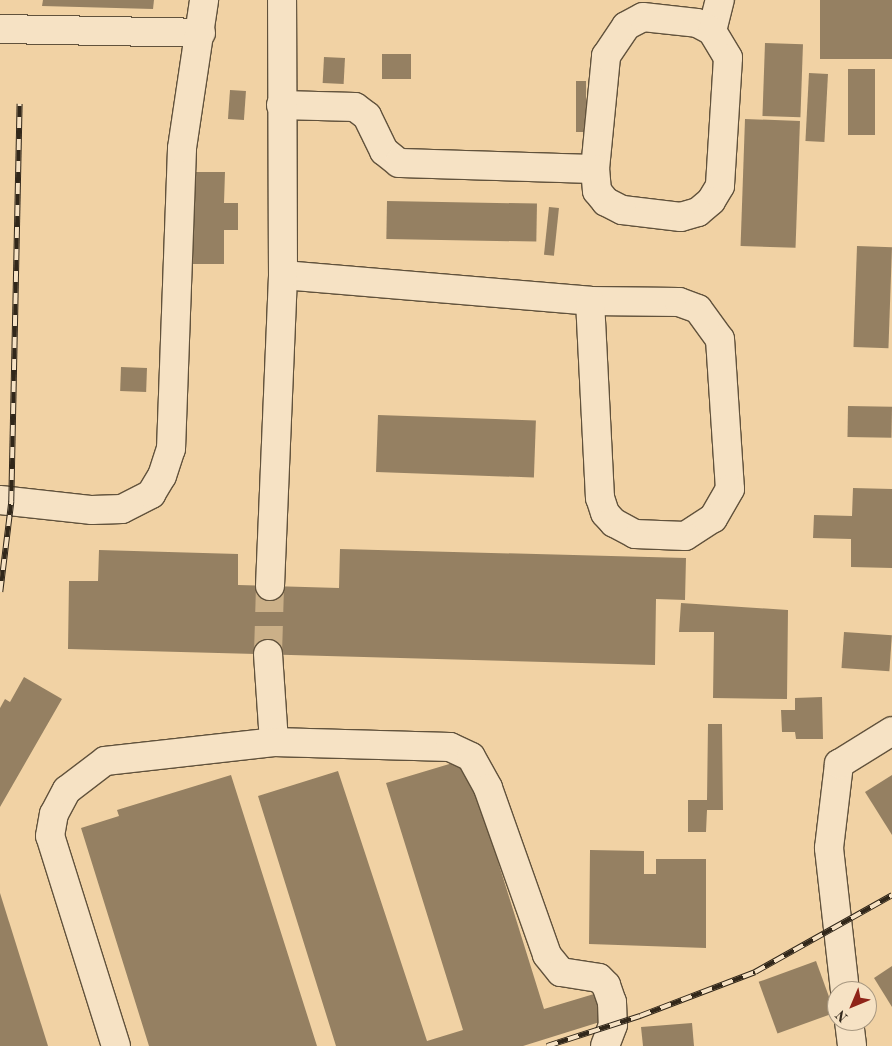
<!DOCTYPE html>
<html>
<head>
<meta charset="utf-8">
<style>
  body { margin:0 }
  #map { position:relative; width:892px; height:1046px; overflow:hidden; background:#f1d2a4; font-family:"Old Standard TT",serif }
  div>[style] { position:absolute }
  .building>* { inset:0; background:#958062; transform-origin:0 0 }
  .minor-tunnel>* { height:28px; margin-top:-14px; transform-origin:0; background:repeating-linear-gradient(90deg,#cbb088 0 28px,transparent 0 42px) }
  .roads { filter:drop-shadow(1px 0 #61523c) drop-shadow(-1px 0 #61523c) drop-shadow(0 1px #61523c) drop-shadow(0 -1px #61523c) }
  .minor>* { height:28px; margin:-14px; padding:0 14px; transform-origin:14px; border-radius:14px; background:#f6e2c4 }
  .rail>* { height:5.5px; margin-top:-2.75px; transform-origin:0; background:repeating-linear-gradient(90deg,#f6e2c4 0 11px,#31271a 0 22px); box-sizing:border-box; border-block:1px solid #31271a }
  span { translate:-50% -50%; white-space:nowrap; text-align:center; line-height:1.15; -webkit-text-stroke:4.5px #f6e2c4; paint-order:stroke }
  .north { position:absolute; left:827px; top:981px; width:50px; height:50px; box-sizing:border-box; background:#f6e2c4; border:1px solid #a79780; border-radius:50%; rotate:225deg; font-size:14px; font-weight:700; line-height:20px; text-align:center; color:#31271a }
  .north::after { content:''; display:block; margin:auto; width:18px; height:22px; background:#8f2418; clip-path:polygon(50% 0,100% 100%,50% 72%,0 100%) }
</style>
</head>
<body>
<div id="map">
  <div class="building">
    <i style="clip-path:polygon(43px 0,154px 0,153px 9px,42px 6px)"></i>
    <i style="left:820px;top:0;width:72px;height:59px"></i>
    <i style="left:765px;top:43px;width:38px;height:73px;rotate:2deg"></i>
    <i style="left:382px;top:54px;width:29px;height:25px"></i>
    <i style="left:324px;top:57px;width:21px;height:26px;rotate:3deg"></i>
    <i style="left:848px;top:69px;width:27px;height:66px"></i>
    <i style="left:809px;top:73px;width:19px;height:68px;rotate:3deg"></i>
    <i style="left:576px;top:81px;width:10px;height:51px"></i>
    <i style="left:230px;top:90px;width:16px;height:29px;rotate:4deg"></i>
    <i style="left:745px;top:119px;width:55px;height:127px;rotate:2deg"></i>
    <i style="clip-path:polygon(190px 172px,225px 172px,224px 203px,238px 203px,238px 230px,224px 230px,224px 264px,189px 264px)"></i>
    <i style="left:387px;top:201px;width:150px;height:38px;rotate:1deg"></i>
    <i style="left:549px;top:207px;width:10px;height:48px;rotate:6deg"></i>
    <i style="left:857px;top:246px;width:35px;height:101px;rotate:2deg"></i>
    <i style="left:121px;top:367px;width:26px;height:24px;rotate:2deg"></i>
    <i style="left:848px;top:406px;width:44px;height:31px;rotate:1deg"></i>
    <i style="left:378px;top:415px;width:158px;height:57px;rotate:2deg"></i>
    <i style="clip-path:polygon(853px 488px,892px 489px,892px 568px,851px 567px,851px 539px,813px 538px,814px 515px,852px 516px)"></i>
    <i style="clip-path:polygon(340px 549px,686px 558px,685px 600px,656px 599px,655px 665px,68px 649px,69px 581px,98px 581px,99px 550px,238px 554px,238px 585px,339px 588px)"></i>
    <i style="clip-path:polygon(681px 603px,788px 610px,787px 699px,713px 698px,714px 632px,679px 632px)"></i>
    <i style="left:844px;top:632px;width:48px;height:36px;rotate:4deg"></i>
    <i style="clip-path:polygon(24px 677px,62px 699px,0 807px,0 708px,5px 699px,10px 702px)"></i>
    <i style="clip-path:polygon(822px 697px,823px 739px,796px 739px,795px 732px,782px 732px,781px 710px,795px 710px,795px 698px)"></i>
    <i style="clip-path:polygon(708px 724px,722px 724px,723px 810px,707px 810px,706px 832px,688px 832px,688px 800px,707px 800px)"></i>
    <i style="clip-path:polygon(466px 759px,544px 1009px,594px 994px,603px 1021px,523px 1046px,336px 1046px,258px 796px,338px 771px,427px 1041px,463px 1030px,386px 783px)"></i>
    <i style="clip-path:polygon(231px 775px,317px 1046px,149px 1046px,81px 828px,119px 816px,117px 810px)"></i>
    <i style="clip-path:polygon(892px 775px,892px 835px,865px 792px)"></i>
    <i style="clip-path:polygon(590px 850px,644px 851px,644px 874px,656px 874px,656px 859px,706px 859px,706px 948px,589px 944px)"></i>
    <i style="clip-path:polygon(0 893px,48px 1046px,0 1046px)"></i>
    <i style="left:816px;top:961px;width:55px;height:61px;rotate:70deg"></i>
    <i style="clip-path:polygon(892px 966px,892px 1007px,874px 978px)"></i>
    <i style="clip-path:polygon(692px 1023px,694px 1046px,643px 1046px,641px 1027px)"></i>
  </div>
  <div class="minor-tunnel">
    <i style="left:268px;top:654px;width:68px;rotate:-88.3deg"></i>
  </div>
  <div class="roads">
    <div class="minor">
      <i style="left:0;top:29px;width:201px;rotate:1.1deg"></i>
      <i style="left:712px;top:31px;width:32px;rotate:-76deg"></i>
      <i style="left:281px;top:105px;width:74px;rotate:1.5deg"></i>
      <i style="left:355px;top:107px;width:15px;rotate:37deg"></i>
      <i style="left:367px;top:116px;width:39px;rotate:64deg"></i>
      <i style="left:384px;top:151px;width:19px;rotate:39deg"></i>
      <i style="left:399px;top:163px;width:196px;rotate:1.8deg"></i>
      <i style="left:595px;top:169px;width:114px;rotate:-84.4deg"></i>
      <i style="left:606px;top:56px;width:36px;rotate:-56deg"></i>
      <i style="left:626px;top:26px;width:19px;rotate:-28deg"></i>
      <i style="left:643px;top:17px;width:54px;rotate:6.3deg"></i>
      <i style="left:697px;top:23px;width:17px;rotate:28deg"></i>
      <i style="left:712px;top:31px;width:31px;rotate:59deg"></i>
      <i style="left:728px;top:58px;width:128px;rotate:93.6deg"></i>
      <i style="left:720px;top:186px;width:17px;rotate:121deg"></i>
      <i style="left:711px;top:201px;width:17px;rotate:140deg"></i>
      <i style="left:698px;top:212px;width:18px;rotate:164deg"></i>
      <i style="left:681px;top:217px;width:59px;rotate:-173.2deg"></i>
      <i style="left:622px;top:210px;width:18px;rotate:-153deg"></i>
      <i style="left:606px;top:202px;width:14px;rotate:-129deg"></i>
      <i style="left:597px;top:191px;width:22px;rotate:-95deg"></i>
      <i style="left:283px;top:275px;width:308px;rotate:4.8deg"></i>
      <i style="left:590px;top:301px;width:89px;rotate:0.6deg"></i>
      <i style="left:679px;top:302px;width:20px;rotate:20deg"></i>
      <i style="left:698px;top:309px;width:37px;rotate:54deg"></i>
      <i style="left:720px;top:339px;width:150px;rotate:86.2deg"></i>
      <i style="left:730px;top:489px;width:34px;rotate:120deg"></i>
      <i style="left:713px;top:518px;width:33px;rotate:147deg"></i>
      <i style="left:685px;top:536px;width:50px;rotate:-177.7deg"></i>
      <i style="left:635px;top:534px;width:24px;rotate:-152deg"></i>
      <i style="left:614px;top:523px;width:13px;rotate:-132deg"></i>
      <i style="left:605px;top:513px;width:16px;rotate:-108deg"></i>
      <i style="left:600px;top:498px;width:197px;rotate:-92.9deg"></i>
      <i style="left:0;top:500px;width:93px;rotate:6.2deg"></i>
      <i style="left:92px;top:510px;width:30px;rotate:-2deg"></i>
      <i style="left:122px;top:509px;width:33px;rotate:-27deg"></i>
      <i style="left:151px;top:494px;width:21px;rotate:-59deg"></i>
      <i style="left:162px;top:476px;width:28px;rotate:-72deg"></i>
      <i style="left:171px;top:449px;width:301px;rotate:-87.9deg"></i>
      <i style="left:182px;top:148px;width:150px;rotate:-81.5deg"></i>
      <i style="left:270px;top:586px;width:311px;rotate:-87.6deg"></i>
      <i style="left:283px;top:275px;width:275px;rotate:-90.2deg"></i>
      <i style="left:268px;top:654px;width:88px;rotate:86.1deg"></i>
      <i style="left:845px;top:991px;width:144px;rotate:-96.4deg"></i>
      <i style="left:829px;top:848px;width:85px;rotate:-83.2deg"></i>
      <i style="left:839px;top:764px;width:62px;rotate:-31.9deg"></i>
      <i style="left:849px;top:1021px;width:25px;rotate:83deg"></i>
      <i style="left:116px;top:1046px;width:220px;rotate:-107.4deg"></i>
      <i style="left:50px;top:836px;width:22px;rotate:-80deg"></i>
      <i style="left:54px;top:814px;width:27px;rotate:-62deg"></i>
      <i style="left:67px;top:790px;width:48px;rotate:-37.3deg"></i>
      <i style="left:105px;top:761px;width:170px;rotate:-6.4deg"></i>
      <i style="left:274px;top:742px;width:176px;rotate:1.6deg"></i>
      <i style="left:450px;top:747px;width:23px;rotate:25deg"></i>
      <i style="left:471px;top:757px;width:35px;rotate:61deg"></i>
      <i style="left:488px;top:788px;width:177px;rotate:70.5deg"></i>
      <i style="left:547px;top:955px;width:22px;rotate:51deg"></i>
      <i style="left:561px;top:972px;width:38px;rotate:9deg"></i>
      <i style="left:599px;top:978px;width:10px;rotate:45deg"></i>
      <i style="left:606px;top:985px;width:18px;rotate:71deg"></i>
      <i style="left:612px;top:1002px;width:23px;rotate:88deg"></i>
      <i style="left:613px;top:1025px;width:22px;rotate:111deg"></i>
    </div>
  </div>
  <div class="rail">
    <i style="left:0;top:592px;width:91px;rotate:-83deg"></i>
    <i style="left:11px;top:502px;width:398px;rotate:-88.8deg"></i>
    <i style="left:547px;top:1046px;width:98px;rotate:-17.9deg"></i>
    <i style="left:640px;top:1016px;width:123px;rotate:-20.9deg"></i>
    <i style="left:755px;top:972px;width:157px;rotate:-29.3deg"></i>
  </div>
  <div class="north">N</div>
</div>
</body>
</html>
